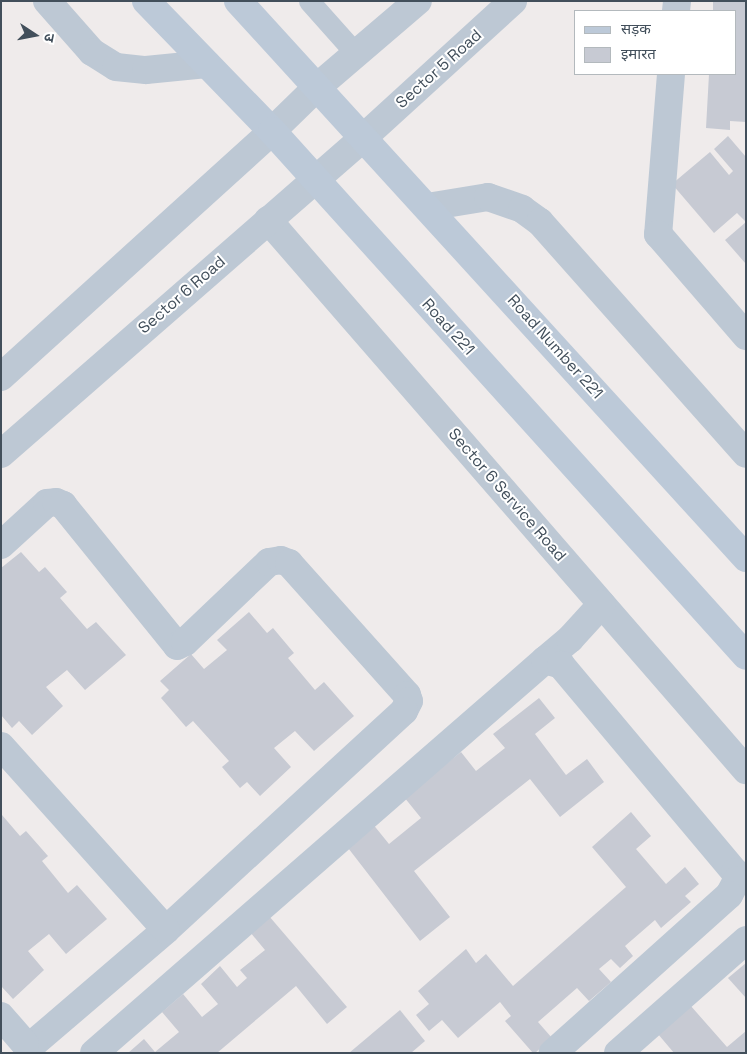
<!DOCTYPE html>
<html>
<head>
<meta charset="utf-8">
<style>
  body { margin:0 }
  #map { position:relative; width:747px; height:1054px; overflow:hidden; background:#efebeb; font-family:"Space Grotesk","Noto Sans Devanagari",sans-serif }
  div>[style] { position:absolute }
  .building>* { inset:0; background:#c7cad3 }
  .service>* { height:21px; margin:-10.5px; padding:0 10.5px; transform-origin:10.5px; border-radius:10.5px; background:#bdc8d4 }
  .minor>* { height:28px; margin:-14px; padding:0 14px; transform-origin:14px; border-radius:14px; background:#bdc8d4 }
  .tertiary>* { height:28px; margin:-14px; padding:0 14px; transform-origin:14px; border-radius:14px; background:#bdc8d4 }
  .secondary>* { height:28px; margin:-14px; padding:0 14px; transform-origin:14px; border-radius:14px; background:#bcc9d8 }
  span { translate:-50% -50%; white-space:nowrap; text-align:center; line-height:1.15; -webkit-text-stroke:4px #fff; paint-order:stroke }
  .street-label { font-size:16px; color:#424f5b }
  .frame { position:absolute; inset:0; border:2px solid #424f5b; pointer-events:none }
  .legend { position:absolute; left:574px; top:10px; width:162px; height:65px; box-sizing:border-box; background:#fff; border:1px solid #b3b9bd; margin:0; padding:6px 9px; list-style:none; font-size:15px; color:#424f5b }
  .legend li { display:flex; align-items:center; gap:10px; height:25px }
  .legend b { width:25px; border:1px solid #b3b9bd }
  .north { position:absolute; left:10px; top:10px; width:50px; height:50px; -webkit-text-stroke:4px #fff; paint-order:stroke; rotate:101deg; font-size:14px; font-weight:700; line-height:20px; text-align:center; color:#424f5b }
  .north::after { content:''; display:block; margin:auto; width:18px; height:22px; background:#424f5b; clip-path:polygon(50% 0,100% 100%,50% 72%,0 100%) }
</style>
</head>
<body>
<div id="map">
  <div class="building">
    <i style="clip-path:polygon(713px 1px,746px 1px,746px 122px,730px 121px,730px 130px,706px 128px,709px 74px,736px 74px,736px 11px,713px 11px)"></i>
    <i style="clip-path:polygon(728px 136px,746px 157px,746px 264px,725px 240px,746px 222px,737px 213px,714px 233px,672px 184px,710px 152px,729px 175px,733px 171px,714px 149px)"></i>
    <i style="clip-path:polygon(21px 552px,39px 572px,45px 567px,67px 592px,60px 598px,87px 629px,96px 622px,126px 655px,85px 690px,67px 670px,46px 687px,63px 706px,32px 735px,19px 721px,12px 728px,1px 715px,1px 568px)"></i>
    <i style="clip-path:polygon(249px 612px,267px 633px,273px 628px,294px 653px,288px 658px,315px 690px,324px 682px,354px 716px,314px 751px,295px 731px,274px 748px,291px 767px,260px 796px,247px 782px,240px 788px,222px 767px,229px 761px,193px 721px,186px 727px,161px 698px,169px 690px,160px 681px,191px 654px,204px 669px,227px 650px,217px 640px)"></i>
    <i style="clip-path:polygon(539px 698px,555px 718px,535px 734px,566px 775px,587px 759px,604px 782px,560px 817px,530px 779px,414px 871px,450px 917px,420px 941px,345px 844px,372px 823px,389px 844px,421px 818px,404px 797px,461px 752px,476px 771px,505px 748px,493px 734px)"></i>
    <i style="clip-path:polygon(631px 812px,651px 836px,636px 849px,666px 884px,685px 867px,699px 884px,685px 896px,691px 902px,661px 928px,655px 920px,625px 946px,633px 956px,620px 968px,611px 959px,599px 969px,611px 982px,589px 1001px,577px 988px,538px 1022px,552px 1038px,535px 1053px,533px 1053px,505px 1021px,511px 1016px,500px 1002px,458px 1038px,442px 1020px,429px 1031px,416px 1015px,429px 1004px,418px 991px,466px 949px,476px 963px,486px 954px,513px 986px,626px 887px,592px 847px)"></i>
    <i style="clip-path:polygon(2px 815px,20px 836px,26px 831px,48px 856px,42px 861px,68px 893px,77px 885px,107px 919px,66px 954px,49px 934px,28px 951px,44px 970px,13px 999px,1px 986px)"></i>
    <i style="clip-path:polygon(269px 916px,347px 1007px,327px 1024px,296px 986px,217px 1053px,128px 1053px,144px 1039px,155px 1052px,179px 1032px,162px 1012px,183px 994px,202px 1017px,218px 1004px,201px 984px,220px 966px,237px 987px,247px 978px,240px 970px,265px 950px,250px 932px)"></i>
    <i style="clip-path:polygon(746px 963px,746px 998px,728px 978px)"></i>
    <i style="clip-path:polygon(690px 1005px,727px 1047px,746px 1031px,746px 1053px,674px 1053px,658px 1034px)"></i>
    <i style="clip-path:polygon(400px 1010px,425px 1041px,411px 1053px,349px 1053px)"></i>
  </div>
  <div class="service">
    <i style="left:309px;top:1px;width:71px;rotate:48.4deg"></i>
  </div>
  <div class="minor">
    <i style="left:47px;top:1px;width:68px;rotate:48.6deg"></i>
    <i style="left:92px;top:52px;width:28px;rotate:32deg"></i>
    <i style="left:116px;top:67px;width:30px;rotate:6deg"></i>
    <i style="left:146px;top:70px;width:61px;rotate:-5.6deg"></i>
    <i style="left:676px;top:11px;width:10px;rotate:-84deg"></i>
    <i style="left:671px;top:74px;width:161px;rotate:94.6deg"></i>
    <i style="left:658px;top:234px;width:135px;rotate:49.2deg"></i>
    <i style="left:316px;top:88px;width:134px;rotate:-40.5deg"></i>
    <i style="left:364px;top:137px;width:202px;rotate:-42.4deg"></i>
    <i style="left:427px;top:207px;width:62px;rotate:-9.3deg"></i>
    <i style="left:488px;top:197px;width:36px;rotate:19deg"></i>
    <i style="left:522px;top:209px;width:22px;rotate:36deg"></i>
    <i style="left:540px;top:222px;width:310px;rotate:48.4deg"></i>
    <i style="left:268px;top:220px;width:729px;rotate:49.01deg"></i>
    <i style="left:1px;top:545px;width:62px;rotate:-42.4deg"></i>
    <i style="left:47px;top:503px;width:9px;rotate:-6deg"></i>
    <i style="left:56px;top:502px;width:8px;rotate:23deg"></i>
    <i style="left:63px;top:505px;width:181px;rotate:51deg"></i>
    <i style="left:177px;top:646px;width:9px;rotate:-27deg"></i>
    <i style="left:185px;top:642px;width:116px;rotate:-43.6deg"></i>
    <i style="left:269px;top:562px;width:12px;rotate:-9deg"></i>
    <i style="left:281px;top:560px;width:9px;rotate:21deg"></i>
    <i style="left:289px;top:563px;width:177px;rotate:48.2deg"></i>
    <i style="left:407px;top:695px;width:6px;rotate:72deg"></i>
    <i style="left:409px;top:701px;width:11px;rotate:117deg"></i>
    <i style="left:404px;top:711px;width:323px;rotate:137.4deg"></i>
    <i style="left:166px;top:930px;width:174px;rotate:139.4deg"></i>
    <i style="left:34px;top:1043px;width:9px;rotate:174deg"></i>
    <i style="left:25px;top:1044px;width:37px;rotate:-131deg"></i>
    <i style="left:545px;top:660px;width:33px;rotate:-40deg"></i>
    <i style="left:570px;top:639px;width:47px;rotate:-47.6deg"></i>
    <i style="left:1px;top:746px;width:247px;rotate:48.1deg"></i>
    <i style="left:94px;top:1053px;width:598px;rotate:-41.07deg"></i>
    <i style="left:545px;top:660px;width:17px;rotate:17deg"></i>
    <i style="left:561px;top:665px;width:270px;rotate:50deg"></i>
    <i style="left:735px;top:872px;width:8px;rotate:76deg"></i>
    <i style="left:737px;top:880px;width:17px;rotate:118deg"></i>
    <i style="left:729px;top:895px;width:237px;rotate:138.1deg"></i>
    <i style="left:618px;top:1053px;width:171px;rotate:-41.4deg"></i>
  </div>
  <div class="tertiary">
    <i style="left:1px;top:377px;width:366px;rotate:-42.2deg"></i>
    <i style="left:272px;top:131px;width:62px;rotate:-44.3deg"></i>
    <i style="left:1px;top:454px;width:482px;rotate:-41.1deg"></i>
  </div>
  <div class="secondary">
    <i style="left:146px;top:1px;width:181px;rotate:45.9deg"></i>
    <i style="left:272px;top:131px;width:707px;rotate:47.92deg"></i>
    <i style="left:238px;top:1px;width:754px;rotate:47.63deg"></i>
  </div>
  <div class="street-label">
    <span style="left:439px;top:69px;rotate:-42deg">Sector 5 Road</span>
    <span style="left:182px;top:295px;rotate:-41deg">Sector 6 Road</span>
    <span style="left:448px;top:327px;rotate:48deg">Road 221</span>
    <span style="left:555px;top:347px;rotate:48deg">Road Number 221</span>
    <span style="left:507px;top:495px;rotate:49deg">Sector 6 Service Road</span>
  </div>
  <div class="frame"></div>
  <ul class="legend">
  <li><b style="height:6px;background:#bcc9d8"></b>सड़क</li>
  <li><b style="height:14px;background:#c7cad3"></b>इमारत</li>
  </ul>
  <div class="north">उ</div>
</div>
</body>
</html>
